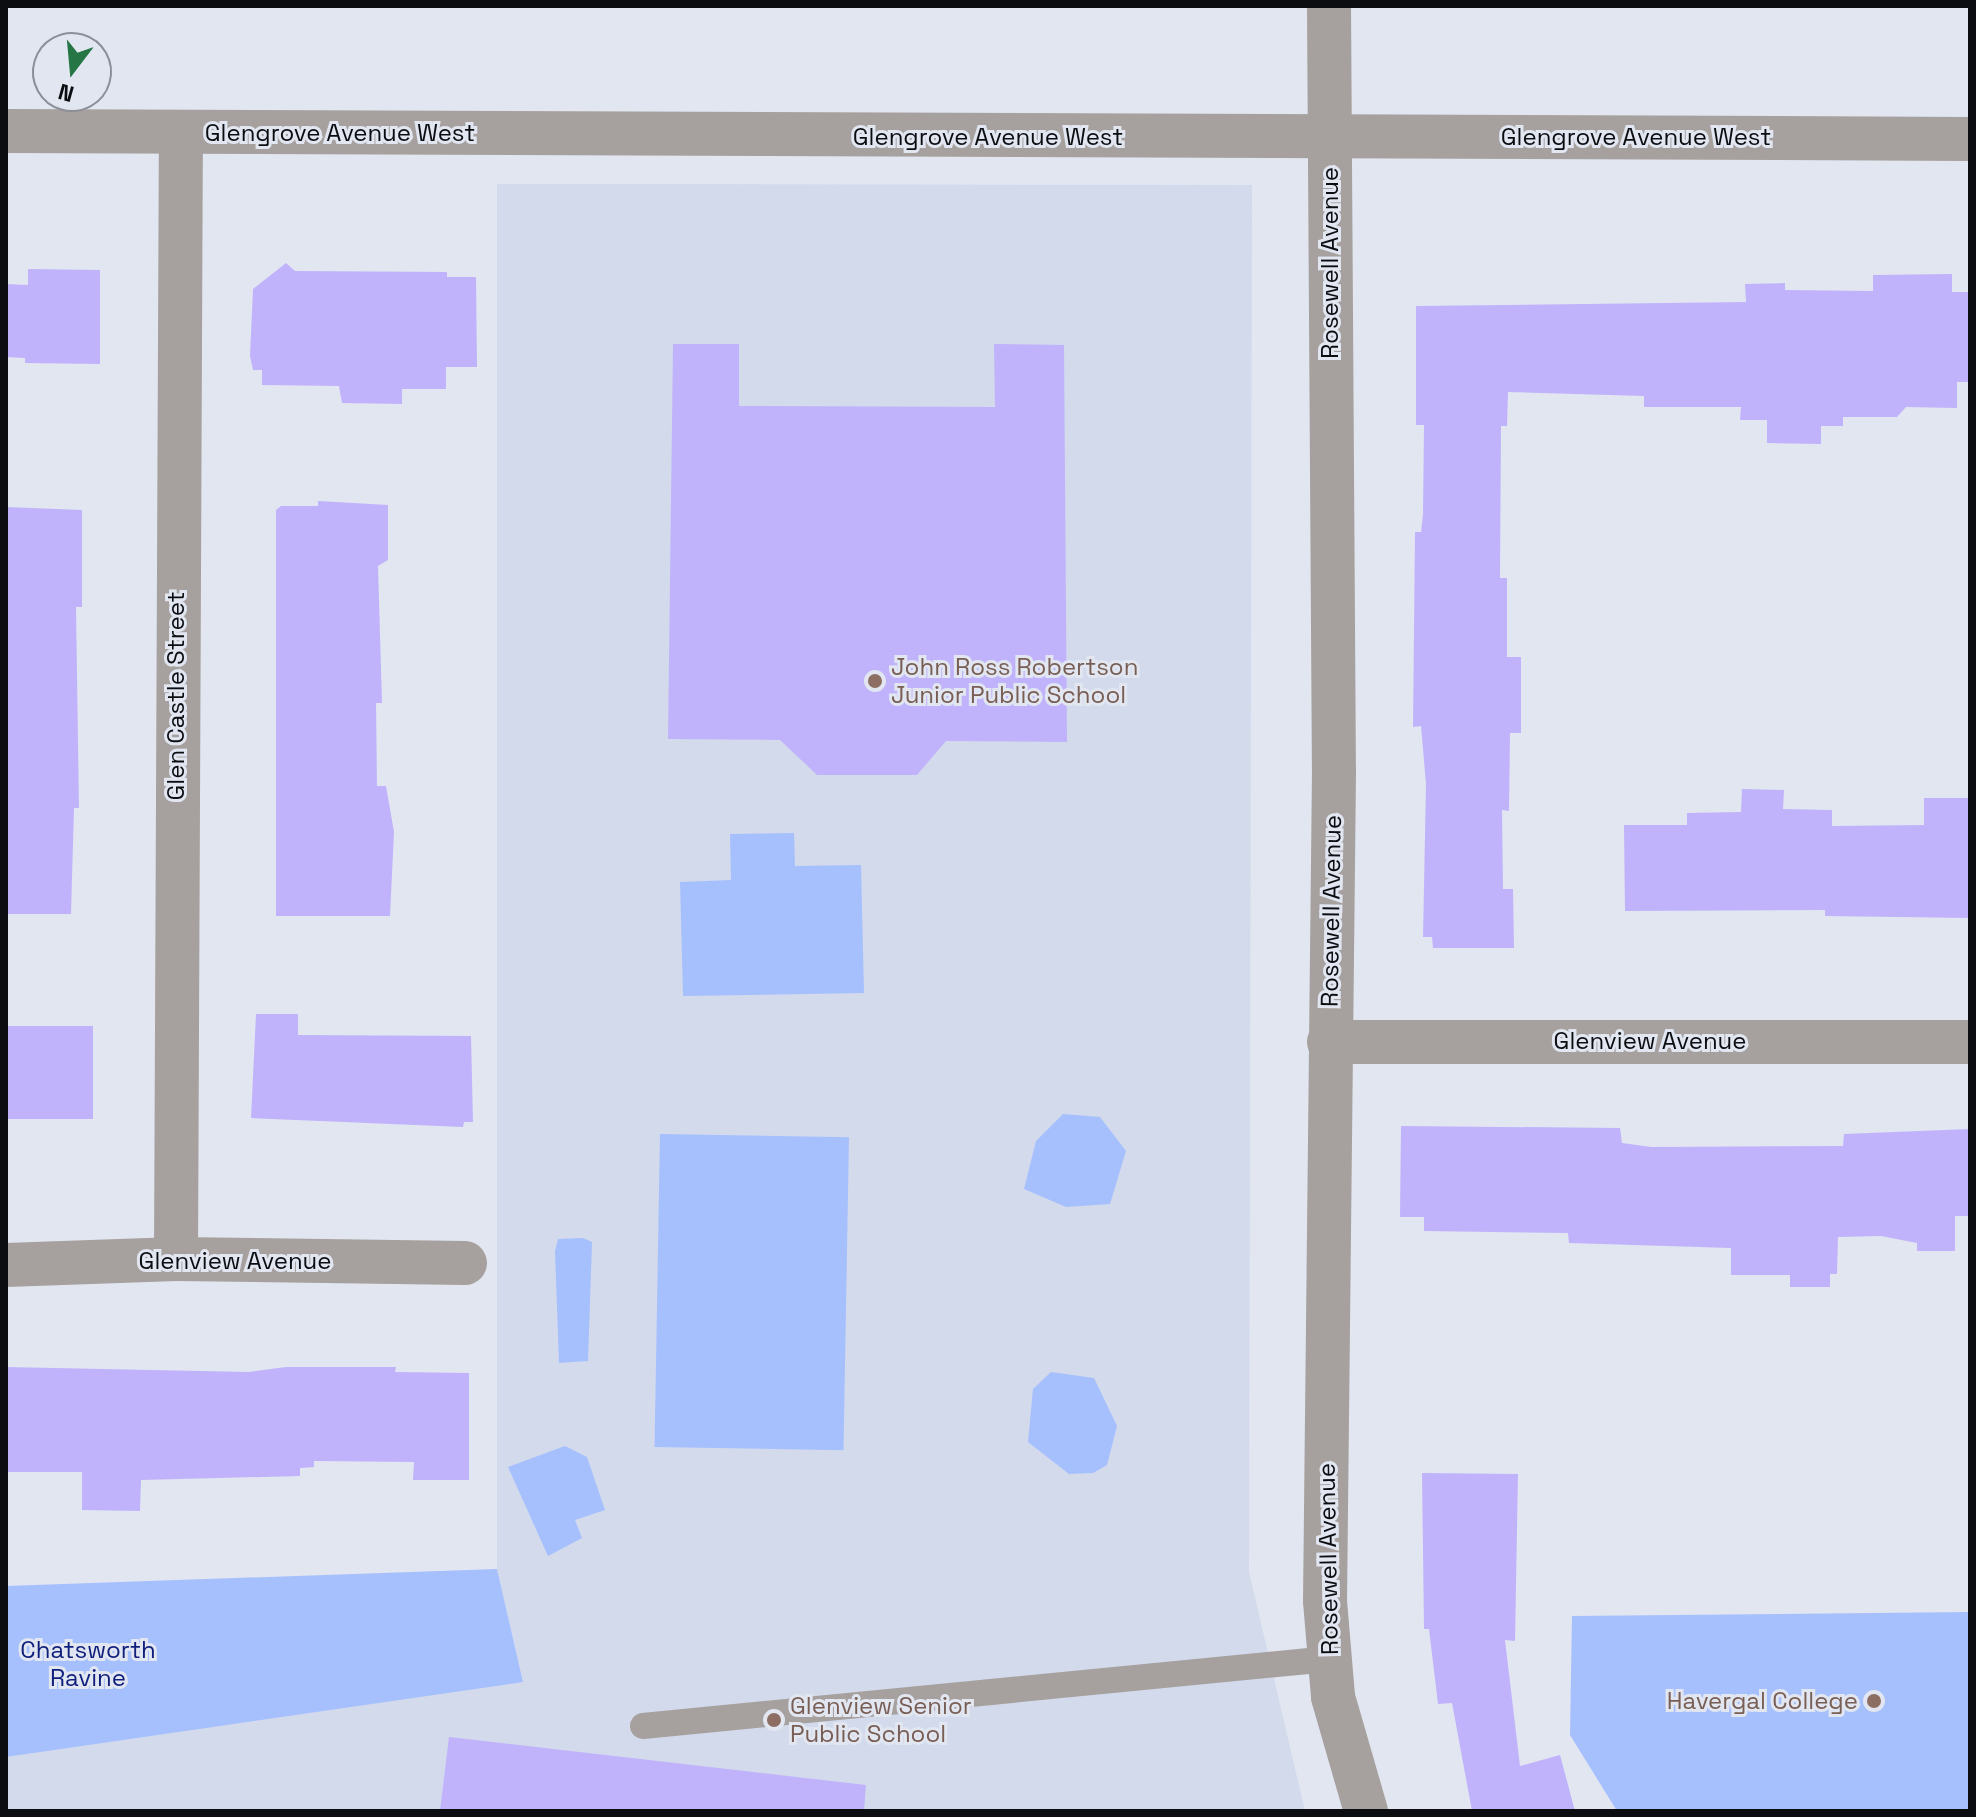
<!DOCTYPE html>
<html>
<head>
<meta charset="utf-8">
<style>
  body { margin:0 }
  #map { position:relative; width:1976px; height:1817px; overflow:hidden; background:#e1e6f1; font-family:"Space Grotesk",sans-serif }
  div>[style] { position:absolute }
  .built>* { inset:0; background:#d2daec }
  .green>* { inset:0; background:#a6bffd; transform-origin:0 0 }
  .building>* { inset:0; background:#c0b3fb; transform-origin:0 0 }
  .service>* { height:26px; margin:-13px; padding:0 13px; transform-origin:13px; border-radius:13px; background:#a6a09e }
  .minor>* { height:44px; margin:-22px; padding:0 22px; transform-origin:22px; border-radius:22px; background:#a6a09e }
  .dots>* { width:22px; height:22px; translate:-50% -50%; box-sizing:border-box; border:4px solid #e1e6f1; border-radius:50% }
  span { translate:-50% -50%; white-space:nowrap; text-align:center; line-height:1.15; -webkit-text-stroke:6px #e1e6f1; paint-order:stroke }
  .street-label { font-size:24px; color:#0c0d11 }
  .education-label { font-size:24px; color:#785e54 }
  .left { translate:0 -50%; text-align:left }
  .right { translate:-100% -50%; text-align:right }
  .park-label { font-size:24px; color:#101f7c }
  .frame { position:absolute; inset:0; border:8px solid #0c0d11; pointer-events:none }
  .north { position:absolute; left:32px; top:32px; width:80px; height:80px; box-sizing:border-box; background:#e1e6f1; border:2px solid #8c8f97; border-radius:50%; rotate:196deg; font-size:22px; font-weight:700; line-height:32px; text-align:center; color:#0c0d11 }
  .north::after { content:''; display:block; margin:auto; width:28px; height:36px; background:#267545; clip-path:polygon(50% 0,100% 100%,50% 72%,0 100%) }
</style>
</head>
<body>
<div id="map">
  <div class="built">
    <i style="clip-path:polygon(497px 184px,1252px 185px,1249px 1572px,1305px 1811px,6px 1811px,6px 1757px,523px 1681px,497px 1569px)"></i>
  </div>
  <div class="green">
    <i style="clip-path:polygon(794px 833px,795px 866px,861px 865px,864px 993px,683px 996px,680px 882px,731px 880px,730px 834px)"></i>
    <i style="clip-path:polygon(1063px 1114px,1100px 1117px,1126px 1151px,1110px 1204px,1066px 1207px,1024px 1189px,1036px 1141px)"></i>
    <i style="left:660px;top:1134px;width:189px;height:313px;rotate:1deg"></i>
    <i style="clip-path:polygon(583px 1238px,592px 1242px,588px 1361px,559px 1363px,555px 1251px,558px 1239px)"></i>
    <i style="clip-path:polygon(1051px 1372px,1094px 1378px,1117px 1426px,1107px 1465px,1093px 1473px,1069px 1474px,1028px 1442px,1033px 1389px)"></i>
    <i style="clip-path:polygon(565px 1446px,587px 1457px,605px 1510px,575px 1520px,582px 1538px,548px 1556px,508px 1467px)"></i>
    <i style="clip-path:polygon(497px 1569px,523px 1682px,6px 1757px,6px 1586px)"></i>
    <i style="clip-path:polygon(1970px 1612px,1970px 1811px,1617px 1811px,1570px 1735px,1572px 1616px)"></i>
  </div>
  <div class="building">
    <i style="clip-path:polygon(286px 263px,295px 271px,447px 272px,447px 277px,476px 277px,477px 367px,446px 367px,446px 389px,402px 389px,402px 404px,342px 403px,339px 386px,262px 385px,262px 370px,253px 370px,250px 356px,253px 289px)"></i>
    <i style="clip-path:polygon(28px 269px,100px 270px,100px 364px,25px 363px,25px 358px,6px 357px,6px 284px,28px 285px)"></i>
    <i style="clip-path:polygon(1952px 274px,1952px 292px,1970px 292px,1970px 382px,1957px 382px,1957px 408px,1906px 407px,1897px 417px,1843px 417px,1843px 426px,1821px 426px,1821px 444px,1767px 443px,1767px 420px,1740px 420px,1741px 407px,1644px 407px,1644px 396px,1508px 392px,1507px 426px,1501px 426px,1500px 578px,1507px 578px,1507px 657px,1521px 657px,1521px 733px,1510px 733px,1509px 811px,1502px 810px,1503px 889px,1513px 889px,1514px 948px,1433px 948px,1432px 937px,1423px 937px,1426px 784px,1421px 726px,1413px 727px,1415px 532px,1421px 532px,1423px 514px,1424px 425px,1416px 425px,1416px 306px,1746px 302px,1745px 284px,1785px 283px,1785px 290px,1873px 291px,1873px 275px)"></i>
    <i style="clip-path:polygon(673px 344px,739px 344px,739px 406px,995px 407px,994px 344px,1064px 345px,1067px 742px,946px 741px,917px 775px,817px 775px,780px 740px,668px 739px)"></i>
    <i style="clip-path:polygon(318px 501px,388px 505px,388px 560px,378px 566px,382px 703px,376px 703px,377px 786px,386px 786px,394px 832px,390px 916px,276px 916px,276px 510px,281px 506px,318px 506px)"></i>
    <i style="clip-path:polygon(6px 507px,82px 510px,82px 607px,76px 607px,79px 808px,74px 808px,71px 914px,6px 914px)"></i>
    <i style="clip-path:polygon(1742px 789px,1784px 790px,1783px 809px,1832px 810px,1832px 826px,1924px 825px,1924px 798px,1970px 798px,1970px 918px,1825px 916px,1825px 910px,1625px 911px,1624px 825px,1687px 825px,1687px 813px,1741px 812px)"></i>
    <i style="clip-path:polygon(256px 1014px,298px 1014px,298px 1035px,471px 1036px,473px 1122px,464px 1122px,463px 1127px,251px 1118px)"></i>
    <i style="left:6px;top:1026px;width:87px;height:93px"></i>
    <i style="clip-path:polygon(1401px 1126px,1620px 1128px,1622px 1143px,1651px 1147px,1843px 1146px,1844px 1134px,1970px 1129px,1970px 1216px,1955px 1216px,1955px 1251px,1917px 1251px,1917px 1243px,1881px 1236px,1838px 1237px,1837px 1274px,1830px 1274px,1830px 1287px,1790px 1287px,1790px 1275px,1731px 1275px,1731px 1248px,1569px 1243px,1568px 1233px,1424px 1231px,1424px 1217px,1400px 1217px)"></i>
    <i style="clip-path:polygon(6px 1367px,249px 1372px,286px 1367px,396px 1367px,395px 1372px,469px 1373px,469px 1480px,413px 1480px,414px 1462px,314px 1461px,314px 1467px,300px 1468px,300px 1476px,141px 1480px,140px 1511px,82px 1510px,82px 1472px,6px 1472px)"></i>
    <i style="clip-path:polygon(1422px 1473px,1518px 1474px,1515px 1641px,1505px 1640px,1520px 1766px,1560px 1755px,1575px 1811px,1472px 1811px,1452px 1703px,1438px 1704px,1429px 1629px,1424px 1629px)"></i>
    <i style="clip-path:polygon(449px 1737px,866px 1785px,864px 1811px,440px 1811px)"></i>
  </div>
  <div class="service">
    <i style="left:643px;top:1726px;width:689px;rotate:-5.58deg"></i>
  </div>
  <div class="minor">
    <i style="left:1329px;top:6px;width:765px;rotate:89.63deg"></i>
    <i style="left:1334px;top:771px;width:830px;rotate:90.62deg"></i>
    <i style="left:1325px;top:1601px;width:96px;rotate:85.2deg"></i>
    <i style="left:1333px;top:1697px;width:119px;rotate:73.9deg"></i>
    <i style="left:6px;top:131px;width:1964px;rotate:0.23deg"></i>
    <i style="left:1329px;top:1042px;width:641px"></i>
    <i style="left:176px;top:1259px;width:1126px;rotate:-89.75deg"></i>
    <i style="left:6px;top:1265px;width:170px;rotate:-2deg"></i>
    <i style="left:176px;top:1259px;width:289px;rotate:0.8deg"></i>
  </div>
  <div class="dots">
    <i style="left:875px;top:681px;background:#8d6e63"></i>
    <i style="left:1874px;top:1701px;background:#8d6e63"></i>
    <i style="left:774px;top:1720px;background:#8d6e63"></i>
  </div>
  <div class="street-label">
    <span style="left:340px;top:133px">Glengrove Avenue West</span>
    <span style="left:988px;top:137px">Glengrove Avenue West</span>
    <span style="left:1636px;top:137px">Glengrove Avenue West</span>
    <span style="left:1330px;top:263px;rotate:-90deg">Rosewell Avenue</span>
    <span style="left:176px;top:696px;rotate:-90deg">Glen Castle Street</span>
    <span style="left:1331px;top:911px;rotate:-89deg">Rosewell Avenue</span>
    <span style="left:1650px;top:1041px">Glenview Avenue</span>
    <span style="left:235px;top:1261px">Glenview Avenue</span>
    <span style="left:1328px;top:1559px;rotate:-91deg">Rosewell Avenue</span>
  </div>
  <div class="education-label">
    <span class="left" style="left:891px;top:681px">John Ross Robertson<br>Junior Public School</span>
    <span class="right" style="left:1858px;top:1701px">Havergal College</span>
    <span class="left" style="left:790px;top:1720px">Glenview Senior<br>Public School</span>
  </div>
  <div class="park-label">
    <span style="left:88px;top:1664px">Chatsworth<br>Ravine</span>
  </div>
  <div class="frame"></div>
  <div class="north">N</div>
</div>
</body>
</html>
